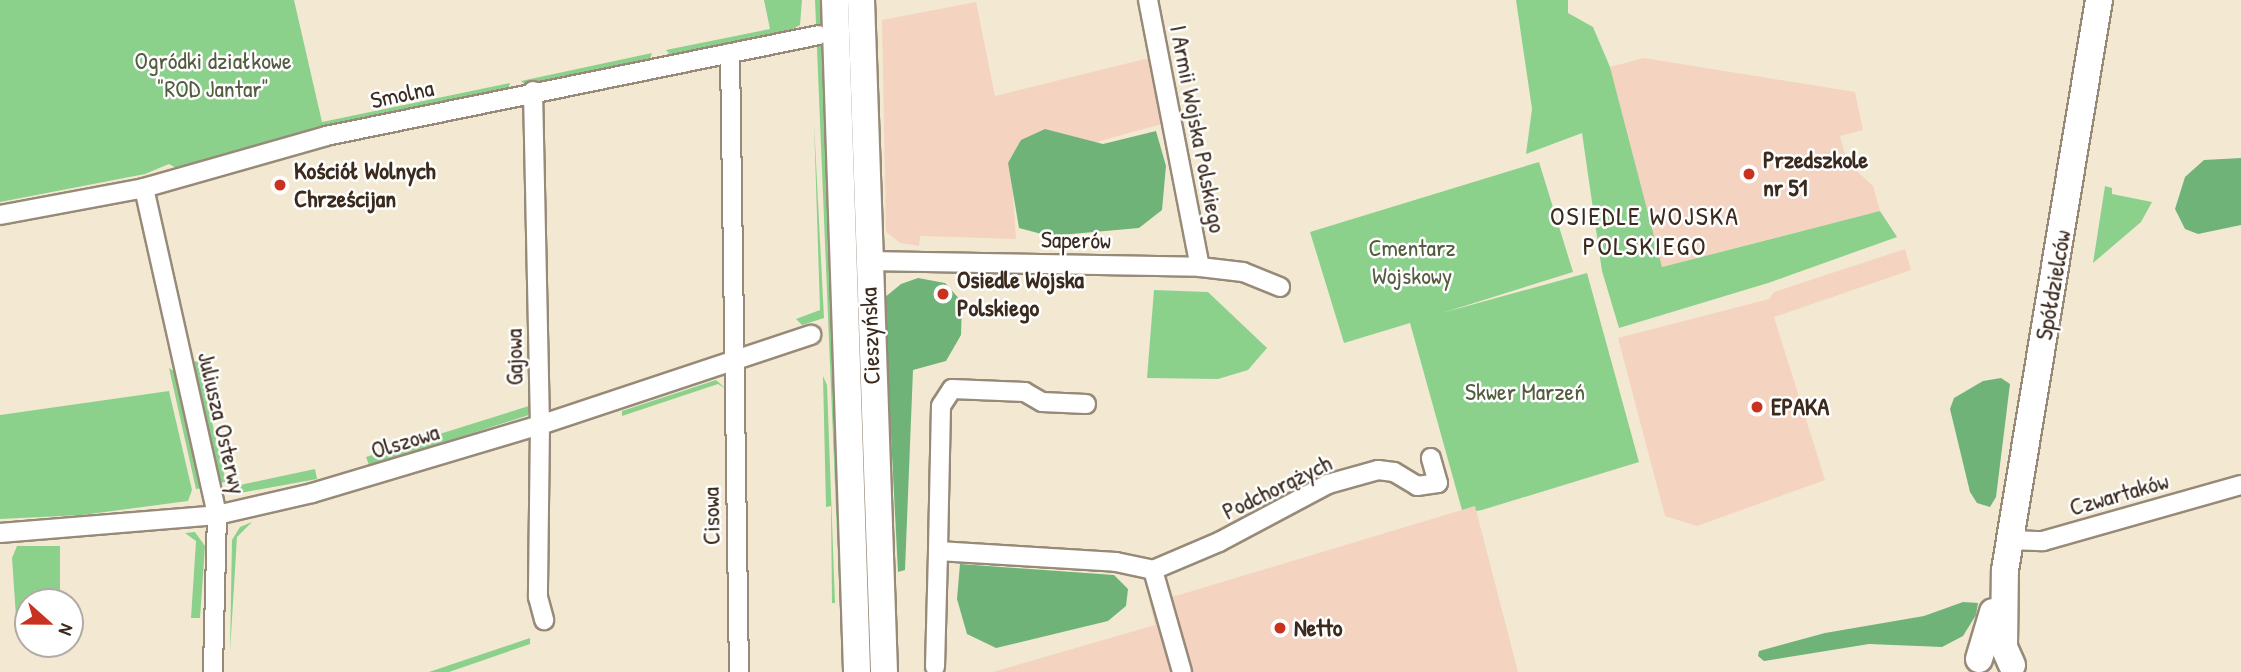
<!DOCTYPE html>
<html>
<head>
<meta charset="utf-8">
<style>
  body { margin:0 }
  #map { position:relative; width:2241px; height:672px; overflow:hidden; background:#f3e9d2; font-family:"Patrick Hand",sans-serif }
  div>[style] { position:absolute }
  .built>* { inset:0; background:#f4d3c0 }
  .green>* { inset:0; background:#8bd18c; transform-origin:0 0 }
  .forest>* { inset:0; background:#70b378 }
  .roads { filter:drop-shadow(2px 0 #978a78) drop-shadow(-2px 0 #978a78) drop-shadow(0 2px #978a78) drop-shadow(0 -2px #978a78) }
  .street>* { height:18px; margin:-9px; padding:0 9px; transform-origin:9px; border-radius:9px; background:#fff }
  .secondary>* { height:26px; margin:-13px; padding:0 13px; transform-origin:13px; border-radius:13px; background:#fff }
  .dots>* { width:19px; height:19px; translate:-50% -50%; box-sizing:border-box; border:4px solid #fff; border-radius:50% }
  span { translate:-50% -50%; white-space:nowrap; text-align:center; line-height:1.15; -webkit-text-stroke:5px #fff; paint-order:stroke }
  .park-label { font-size:24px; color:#535c3f }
  .street-label { font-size:24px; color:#3b2a1e }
  .poi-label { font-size:24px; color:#3b2a1e; font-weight:700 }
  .left { translate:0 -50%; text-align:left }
  .neighbourhood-label { font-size:26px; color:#3b2a1e; letter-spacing:2px }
  .north { position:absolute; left:14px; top:588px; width:70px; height:70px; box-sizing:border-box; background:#fff; border:2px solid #b1aaa5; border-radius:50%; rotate:111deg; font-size:19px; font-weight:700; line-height:28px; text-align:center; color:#3b2a1e }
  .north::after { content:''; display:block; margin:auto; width:24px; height:32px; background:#c8321e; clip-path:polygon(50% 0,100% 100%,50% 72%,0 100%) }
</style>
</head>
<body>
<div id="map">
  <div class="built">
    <i style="clip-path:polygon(976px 2px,995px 96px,1153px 57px,1165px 123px,1011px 166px,1016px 239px,920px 236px,919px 246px,900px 243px,886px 232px,882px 20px)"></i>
    <i style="clip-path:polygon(1644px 58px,1855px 92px,1863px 130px,1840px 136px,1847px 162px,1873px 186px,1880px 211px,1661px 267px,1610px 67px)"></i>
    <i style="clip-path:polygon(1905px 249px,1911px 270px,1774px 317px,1825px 480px,1697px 526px,1665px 516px,1618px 338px,1769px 299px,1774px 292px)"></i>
    <i style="clip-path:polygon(1475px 506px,1518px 672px,993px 672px,1155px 625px,1149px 600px,1179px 595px)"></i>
  </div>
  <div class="green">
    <i style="clip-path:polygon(0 0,294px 0,322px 122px,510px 83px,508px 90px,178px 169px,169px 164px,145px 174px,0 202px)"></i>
    <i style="clip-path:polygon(764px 0,802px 0,800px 25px,786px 33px,671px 56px,666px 50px,770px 29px)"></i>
    <i style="clip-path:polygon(815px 0,820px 0,825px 25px,848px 672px,843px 672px,842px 656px)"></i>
    <i style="clip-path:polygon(1516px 0,1568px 0,1568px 13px,1593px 27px,1610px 67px,1662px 267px,1880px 211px,1897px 237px,1768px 283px,1619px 328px,1602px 271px,1582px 133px,1526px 154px,1532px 109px)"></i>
    <i style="clip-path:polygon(652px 53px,650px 59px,526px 85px,521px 81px)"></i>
    <i style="clip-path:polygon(814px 123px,824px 318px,802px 325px,796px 319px,820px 310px)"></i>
    <i style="clip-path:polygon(1539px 162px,1573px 272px,1442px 313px,1587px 273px,1639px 462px,1482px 510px,1476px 511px,1475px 506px,1462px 510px,1410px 323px,1344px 343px,1310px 232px)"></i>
    <i style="clip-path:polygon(2105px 186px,2112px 188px,2112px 194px,2152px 202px,2141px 222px,2093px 263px)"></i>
    <i style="clip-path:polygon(1154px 290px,1208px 292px,1267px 348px,1248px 370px,1218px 379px,1147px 378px)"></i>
    <i style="left:198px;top:361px;width:124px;height:8px;rotate:77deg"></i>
    <i style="clip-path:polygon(169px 368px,177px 373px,202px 488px,196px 489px)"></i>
    <i style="clip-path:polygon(823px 376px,827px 385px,835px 603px,832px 603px,831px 506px,826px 507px)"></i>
    <i style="clip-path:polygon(716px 380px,726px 389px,718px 384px,622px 416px,622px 411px)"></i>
    <i style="clip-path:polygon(169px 391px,192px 490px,188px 501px,82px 515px,0 519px,0 415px)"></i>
    <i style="clip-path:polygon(532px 405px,532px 414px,417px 451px,369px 465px,366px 457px)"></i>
    <i style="clip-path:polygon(315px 469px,317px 479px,240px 493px,231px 483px,230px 479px,240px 485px)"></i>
    <i style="clip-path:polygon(252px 522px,237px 537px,230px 652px,232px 540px,240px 527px)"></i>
    <i style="clip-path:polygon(195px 532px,205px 546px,200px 618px,191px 618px,196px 541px,185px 533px)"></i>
    <i style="clip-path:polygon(17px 546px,60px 546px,60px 602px,28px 602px,28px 617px,16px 617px,12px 558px)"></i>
    <i style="clip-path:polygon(530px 638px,530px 644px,449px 672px,429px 672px)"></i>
  </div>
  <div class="forest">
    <i style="clip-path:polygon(1045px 129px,1103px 144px,1156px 131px,1166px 166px,1162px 210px,1139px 228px,1049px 236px,1019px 228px,1008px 163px,1021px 140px)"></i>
    <i style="clip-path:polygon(2241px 158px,2241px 225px,2198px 234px,2185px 229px,2175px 209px,2185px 177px,2204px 160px)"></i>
    <i style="clip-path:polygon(918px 278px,945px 283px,962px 302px,961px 335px,946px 361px,913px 370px,905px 570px,898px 572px,884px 298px,901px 284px)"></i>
    <i style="clip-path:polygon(2001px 378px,2010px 384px,1996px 497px,1990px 507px,1977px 503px,1970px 492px,1950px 409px,1954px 398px,1983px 381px)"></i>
    <i style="clip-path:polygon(960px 564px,1114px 575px,1128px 589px,1126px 606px,1108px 621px,996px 648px,967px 634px,957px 599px)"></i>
    <i style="clip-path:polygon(1963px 602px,1978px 603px,1976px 615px,1963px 636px,1942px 647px,1869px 644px,1764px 661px,1758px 656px,1759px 651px,1825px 633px,1924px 616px)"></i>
  </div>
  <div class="roads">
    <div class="street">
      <i style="left:1148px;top:0;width:272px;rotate:79deg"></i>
      <i style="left:730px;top:53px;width:619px;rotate:89.17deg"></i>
      <i style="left:533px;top:91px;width:334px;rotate:88.8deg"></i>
      <i style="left:540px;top:425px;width:172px;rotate:90.7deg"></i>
      <i style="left:538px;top:597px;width:24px;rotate:75deg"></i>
      <i style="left:144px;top:188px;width:335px;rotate:77.4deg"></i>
      <i style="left:217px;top:515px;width:157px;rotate:91.5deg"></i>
      <i style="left:0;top:215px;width:147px;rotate:-10.6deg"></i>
      <i style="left:144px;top:188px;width:189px;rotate:-15.9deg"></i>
      <i style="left:326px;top:136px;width:503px;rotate:-11.58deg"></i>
      <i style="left:867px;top:261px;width:333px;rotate:1deg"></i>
      <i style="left:1200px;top:267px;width:43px;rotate:6.6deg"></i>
      <i style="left:1243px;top:272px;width:40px;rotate:22deg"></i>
      <i style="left:1086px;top:404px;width:44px;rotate:-177.4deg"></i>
      <i style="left:1042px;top:402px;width:20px;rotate:-150deg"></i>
      <i style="left:1025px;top:392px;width:73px;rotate:-177.6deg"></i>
      <i style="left:952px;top:389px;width:20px;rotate:123deg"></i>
      <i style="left:941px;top:406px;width:145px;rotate:91.2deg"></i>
      <i style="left:938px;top:551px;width:178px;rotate:3.5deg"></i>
      <i style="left:1116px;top:562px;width:38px;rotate:12deg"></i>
      <i style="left:1153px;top:570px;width:72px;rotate:-23deg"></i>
      <i style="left:1219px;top:542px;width:123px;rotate:-28deg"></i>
      <i style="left:1328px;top:484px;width:52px;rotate:-15.6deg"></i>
      <i style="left:1378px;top:470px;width:16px;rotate:7deg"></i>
      <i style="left:1394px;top:472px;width:27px;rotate:31deg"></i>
      <i style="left:1417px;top:486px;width:21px;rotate:-8deg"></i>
      <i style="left:1438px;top:483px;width:26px;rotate:-106deg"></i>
      <i style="left:0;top:533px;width:218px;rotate:-4.7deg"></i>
      <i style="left:217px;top:515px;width:98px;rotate:-13deg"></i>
      <i style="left:312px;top:493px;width:238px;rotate:-16.6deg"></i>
      <i style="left:540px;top:425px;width:286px;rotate:-18.4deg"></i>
      <i style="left:2010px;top:540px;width:33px;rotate:2deg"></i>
      <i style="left:2043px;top:541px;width:206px;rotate:-15.8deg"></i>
      <i style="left:1153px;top:570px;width:106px;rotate:74.1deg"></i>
      <i style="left:935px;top:667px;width:116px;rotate:-88.5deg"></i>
    </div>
    <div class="secondary">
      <i style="left:835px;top:0;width:672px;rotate:88.12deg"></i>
      <i style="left:861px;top:0;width:672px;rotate:88.04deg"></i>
      <i style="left:1979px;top:659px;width:49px;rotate:-73.4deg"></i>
      <i style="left:2012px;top:665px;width:20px;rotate:-114deg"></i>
      <i style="left:2004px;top:647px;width:77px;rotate:-89.3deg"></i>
      <i style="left:2005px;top:570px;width:578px;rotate:-80.64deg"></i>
    </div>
  </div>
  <div class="dots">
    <i style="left:1749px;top:174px;background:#c8321e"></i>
    <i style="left:280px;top:185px;background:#c8321e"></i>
    <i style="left:943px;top:294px;background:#c8321e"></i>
    <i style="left:1757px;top:407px;background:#c8321e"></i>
    <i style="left:1280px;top:628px;background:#c8321e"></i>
  </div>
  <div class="park-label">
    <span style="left:213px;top:75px">Ogródki działkowe<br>"ROD Jantar"</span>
    <span style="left:1412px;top:262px">Cmentarz<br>Wojskowy</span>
    <span style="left:1525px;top:392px">Skwer Marzeń</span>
  </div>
  <div class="street-label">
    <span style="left:402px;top:94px;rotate:-12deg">Smolna</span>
    <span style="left:1198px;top:129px;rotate:79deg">I Armii Wojska Polskiego</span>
    <span style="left:1076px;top:240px;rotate:1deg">Saperów</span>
    <span style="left:2053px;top:285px;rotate:-80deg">Spółdzielców</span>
    <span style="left:870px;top:336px;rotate:-92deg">Cieszyńska</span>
    <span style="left:514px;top:357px;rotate:-91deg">Gajowa</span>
    <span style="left:222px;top:423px;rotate:77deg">Juliusza Osterwy</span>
    <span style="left:405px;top:441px;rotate:-17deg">Olszowa</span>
    <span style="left:1277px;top:487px;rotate:-26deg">Podchorążych</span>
    <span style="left:2119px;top:494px;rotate:-16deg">Czwartaków</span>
    <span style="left:711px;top:516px;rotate:-91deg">Cisowa</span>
  </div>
  <div class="poi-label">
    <span class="left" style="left:1763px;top:174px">Przedszkole<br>nr 51</span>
    <span class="left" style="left:294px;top:185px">Kościół Wolnych<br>Chrześcijan</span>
    <span class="left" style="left:957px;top:294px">Osiedle Wojska<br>Polskiego</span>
    <span class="left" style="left:1771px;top:407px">EPAKA</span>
    <span class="left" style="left:1294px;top:628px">Netto</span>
  </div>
  <div class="neighbourhood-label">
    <span style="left:1645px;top:231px">OSIEDLE WOJSKA<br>POLSKIEGO</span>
  </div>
  <div class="north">N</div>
</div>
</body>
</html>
